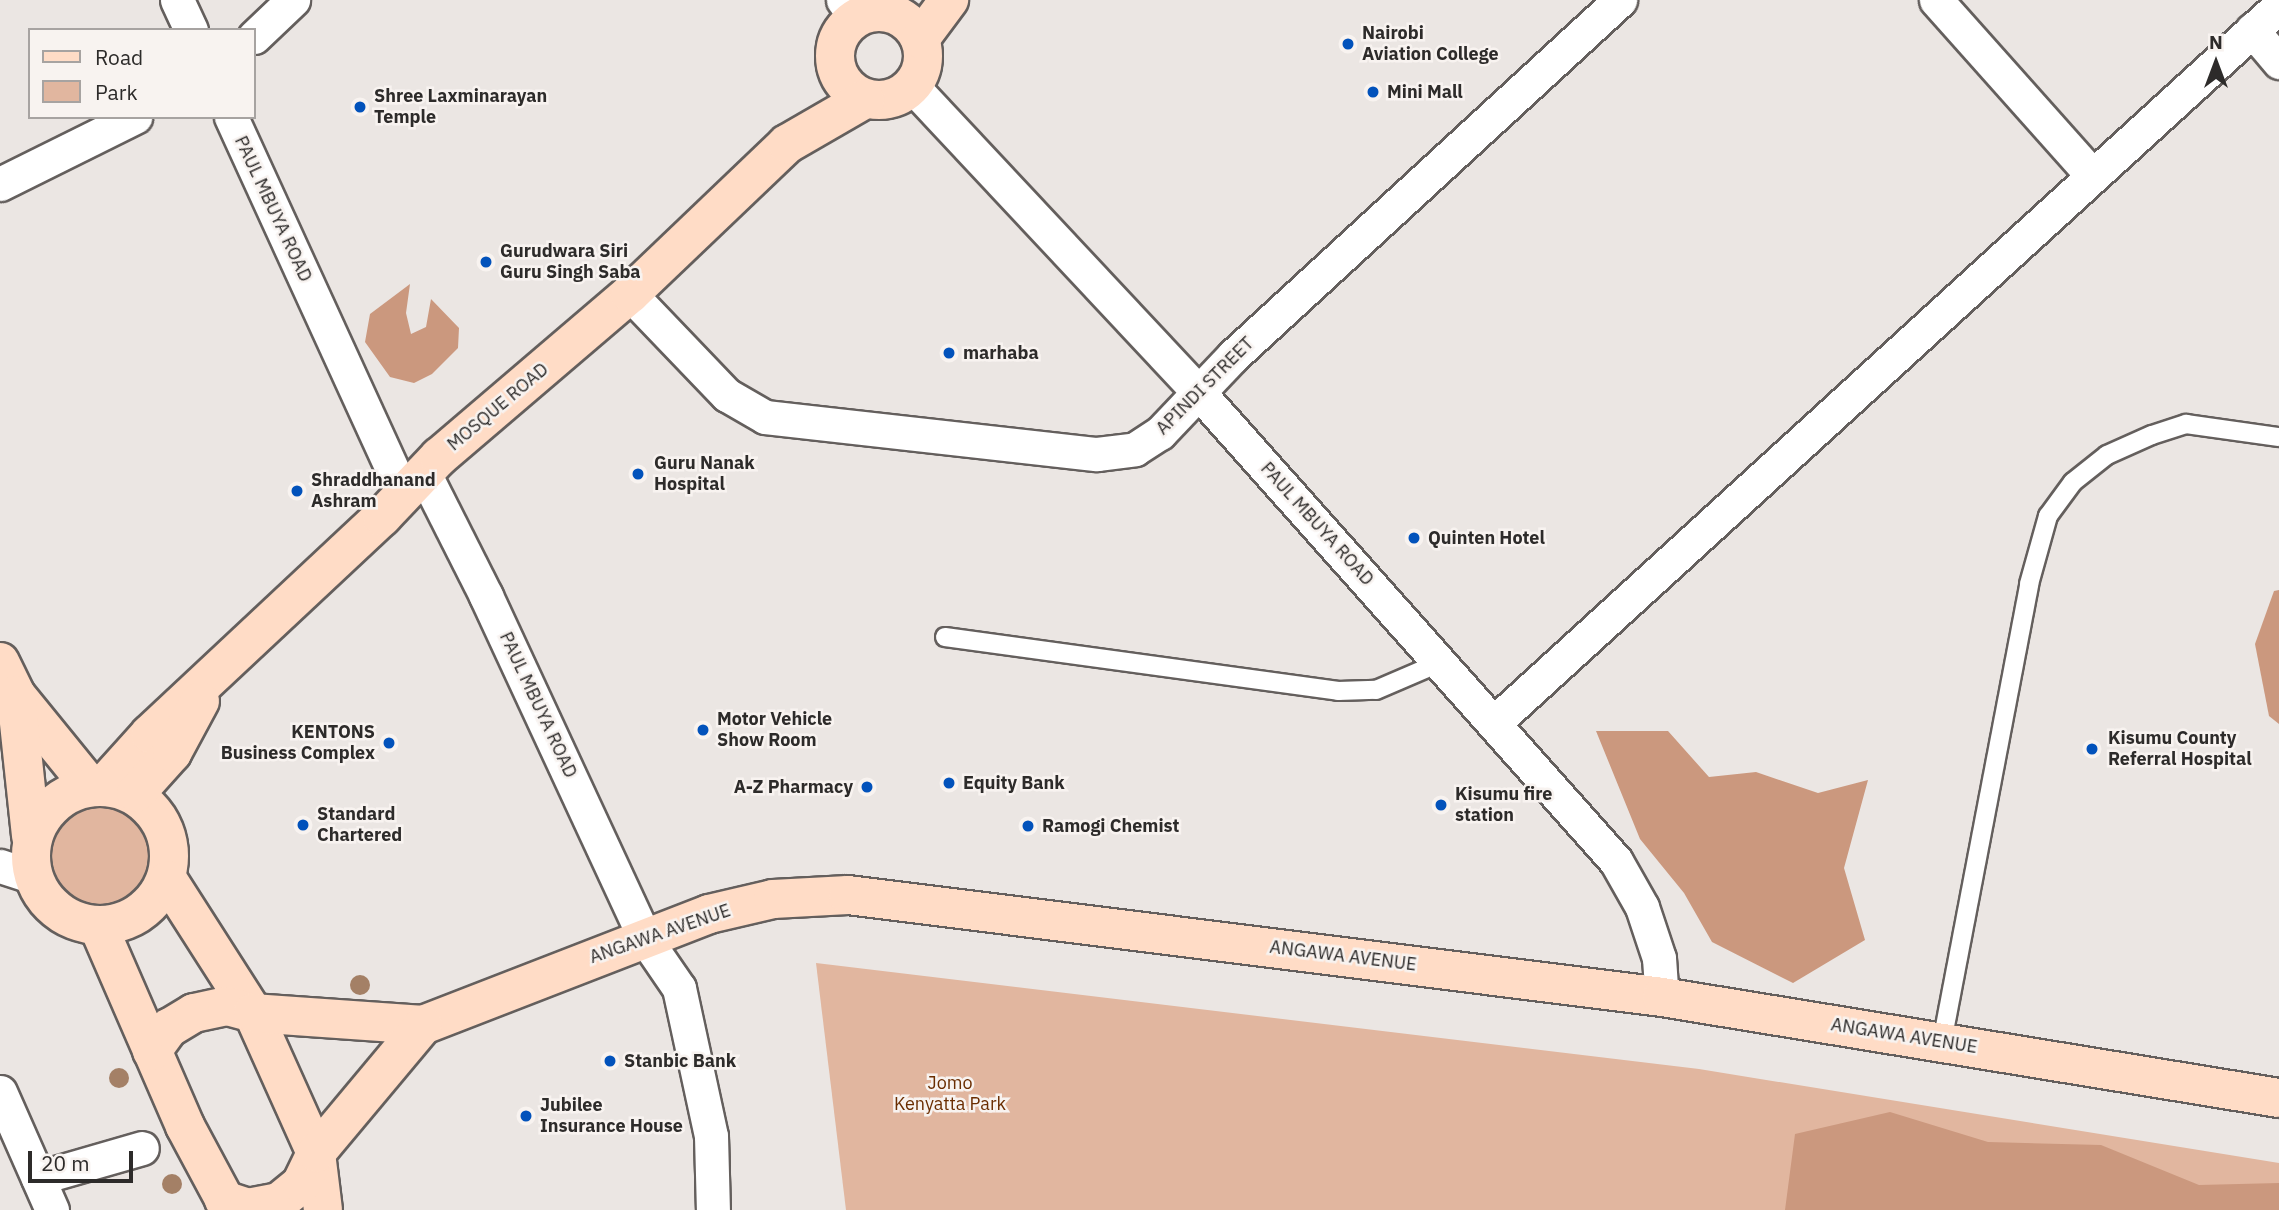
<!DOCTYPE html>
<html>
<head>
<meta charset="utf-8">
<style>
  body { margin:0 }
  #map { position:relative; width:2279px; height:1210px; overflow:hidden; background:#ebe6e3; font-family:"IBM Plex Sans",sans-serif }
  div>[style] { position:absolute }
  .green>* { inset:0; background:#e1b69f }
  .forest>* { inset:0; background:#cb987e }
  .roads { filter:drop-shadow(2px 0 #645f5d) drop-shadow(-2px 0 #645f5d) drop-shadow(0 2px #645f5d) drop-shadow(0 -2px #645f5d) }
  .lane>* { height:18px; margin:-9px; padding:0 9px; transform-origin:9px; border-radius:9px; background:#fff }
  .street>* { height:33px; margin:-16.5px; padding:0 16.5px; transform-origin:16.5px; border-radius:16.5px; background:#fff }
  .secondary>* { height:38px; margin:-19px; padding:0 19px; transform-origin:19px; border-radius:19px; background:#ffdcc6 }
  .secondary>.ring { margin:-19px; padding:0; box-sizing:content-box; background:none; border:38px solid #ffdcc6; border-radius:50% }
  .trees>* { width:20px; height:20px; margin:-10px; border-radius:50%; background:#a48066 }
  .dots>* { width:19px; height:19px; translate:-50% -50%; box-sizing:border-box; border:4px solid #f8f3f0; border-radius:50% }
  span { translate:-50% -50%; white-space:nowrap; text-align:center; line-height:1.15; -webkit-text-stroke:5px #f8f3f0; paint-order:stroke }
  .poi-label { font-size:18px; color:#2d2b2a; font-weight:700 }
  .left { translate:0 -50%; text-align:left }
  .right { translate:-100% -50%; text-align:right }
  .street-label { font-size:18px; color:#2d2b2a }
  .park-label { font-size:18px; color:#6a2d00 }
  .legend { position:absolute; left:28px; top:28px; width:228px; height:91px; box-sizing:border-box; background:#f8f3f0; border:2px solid #a7a3a1; margin:0; padding:9px 12px; list-style:none; font-size:21px; color:#2d2b2a }
  .legend li { display:flex; align-items:center; gap:14px; height:35px }
  .legend b { width:35px; border:2px solid #a7a3a1 }
  .north { position:absolute; left:2181px; top:28px; width:70px; height:70px; -webkit-text-stroke:5px #f8f3f0; paint-order:stroke; rotate:0deg; font-size:19px; font-weight:700; line-height:28px; text-align:center; color:#2d2b2a }
  .north::after { content:''; display:block; margin:auto; width:24px; height:32px; background:#2d2b2a; clip-path:polygon(50% 0,100% 100%,50% 72%,0 100%) }
  .scale { position:absolute; left:28px; top:1151px; width:105px; height:32px; box-sizing:border-box; border:4px solid #2d2b2a; border-top:0; padding-left:9px; font-size:21px; line-height:24px; white-space:nowrap; color:#2d2b2a; -webkit-text-stroke:5px #f8f3f0; paint-order:stroke }
</style>
</head>
<body>
<div id="map">
  <div class="green">
    <i style="clip-path:polygon(91px 796px,132px 799px,161px 851px,158px 868px,139px 902px,115px 914px,92px 918px,77px 914px,39px 880px,35px 852px,49px 822px,78px 798px)"></i>
    <i style="clip-path:polygon(816px 963px,1699px 1069px,2279px 1163px,2279px 1210px,846px 1210px)"></i>
  </div>
  <div class="forest">
    <i style="clip-path:polygon(410px 284px,406px 313px,411px 334px,426px 327px,431px 299px,459px 328px,458px 348px,432px 374px,414px 383px,390px 377px,365px 342px,370px 314px)"></i>
    <i style="clip-path:polygon(2279px 590px,2279px 724px,2269px 716px,2255px 644px,2274px 591px)"></i>
    <i style="clip-path:polygon(1596px 731px,1668px 731px,1709px 777px,1756px 772px,1818px 793px,1868px 780px,1844px 868px,1865px 940px,1793px 983px,1712px 942px,1684px 893px,1640px 839px)"></i>
    <i style="clip-path:polygon(1890px 1112px,1988px 1142px,2101px 1145px,2199px 1185px,2279px 1183px,2279px 1210px,1785px 1210px,1795px 1134px)"></i>
  </div>
  <div class="roads">
    <div class="lane">
      <i style="left:945px;top:637px;width:397px;rotate:7.8deg"></i>
      <i style="left:1338px;top:691px;width:38px;rotate:-2deg"></i>
      <i style="left:1376px;top:690px;width:71px;rotate:-23.3deg"></i>
      <i style="left:1942px;top:1042px;width:466px;rotate:-79.2deg"></i>
      <i style="left:2029px;top:584px;width:71px;rotate:-74.4deg"></i>
      <i style="left:2048px;top:516px;width:42px;rotate:-53.7deg"></i>
      <i style="left:2073px;top:482px;width:43px;rotate:-38.5deg"></i>
      <i style="left:2107px;top:455px;width:49px;rotate:-24deg"></i>
      <i style="left:2152px;top:435px;width:36px;rotate:-18deg"></i>
      <i style="left:2186px;top:424px;width:94px;rotate:8deg"></i>
    </div>
    <div class="street">
      <i style="left:177px;top:0;width:33px;rotate:65deg"></i>
      <i style="left:843px;top:0;width:22px;rotate:54deg"></i>
      <i style="left:1936px;top:0;width:232px;rotate:48.3deg"></i>
      <i style="left:2252px;top:30px;width:42px;rotate:49.8deg"></i>
      <i style="left:254px;top:37px;width:54px;rotate:-43.5deg"></i>
      <i style="left:912px;top:86px;width:422px;rotate:46.9deg"></i>
      <i style="left:1200px;top:394px;width:625px;rotate:48.31deg"></i>
      <i style="left:1616px;top:861px;width:53px;rotate:60.5deg"></i>
      <i style="left:1642px;top:907px;width:54px;rotate:71.6deg"></i>
      <i style="left:1659px;top:958px;width:39px;rotate:86deg"></i>
      <i style="left:231px;top:117px;width:413px;rotate:65.4deg"></i>
      <i style="left:0;top:184px;width:151px;rotate:-26.4deg"></i>
      <i style="left:630px;top:294px;width:140px;rotate:46.2deg"></i>
      <i style="left:727px;top:395px;width:44px;rotate:30.1deg"></i>
      <i style="left:765px;top:417px;width:334px;rotate:6.4deg"></i>
      <i style="left:1097px;top:454px;width:38px;rotate:-7deg"></i>
      <i style="left:1135px;top:449px;width:30px;rotate:-33deg"></i>
      <i style="left:1160px;top:433px;width:106px;rotate:-46.5deg"></i>
      <i style="left:1233px;top:356px;width:526px;rotate:-42.61deg"></i>
      <i style="left:424px;top:473px;width:138px;rotate:63.2deg"></i>
      <i style="left:486px;top:596px;width:379px;rotate:65.1deg"></i>
      <i style="left:646px;top:940px;width:58px;rotate:55.5deg"></i>
      <i style="left:679px;top:988px;width:151px;rotate:77.8deg"></i>
      <i style="left:711px;top:1136px;width:74px;rotate:88.5deg"></i>
      <i style="left:1495px;top:722px;width:1062px;rotate:-42.4deg"></i>
      <i style="left:0;top:866px;width:35px;rotate:18deg"></i>
      <i style="left:0;top:1092px;width:129px;rotate:66.2deg"></i>
      <i style="left:38px;top:1178px;width:108px;rotate:-16.1deg"></i>
    </div>
    <div class="secondary">
      <i class="ring" style="left:835px;top:12px;width:50px;height:50px"></i>
      <i style="left:920px;top:39px;width:49px;rotate:-53.4deg"></i>
      <i style="left:0;top:662px;width:37px;rotate:64deg"></i>
      <i style="left:16px;top:695px;width:117px;rotate:50.9deg"></i>
      <i style="left:16px;top:695px;width:142px;rotate:83.9deg"></i>
      <i style="left:104px;top:785px;width:69px;rotate:-48deg"></i>
      <i style="left:150px;top:734px;width:318px;rotate:-43.1deg"></i>
      <i style="left:382px;top:517px;width:83px;rotate:-46.5deg"></i>
      <i style="left:439px;top:457px;width:251px;rotate:-40.5deg"></i>
      <i style="left:630px;top:294px;width:217px;rotate:-43.7deg"></i>
      <i style="left:787px;top:144px;width:90px;rotate:-30deg"></i>
      <i class="ring" style="left:31px;top:787px;width:100px;height:100px"></i>
      <i style="left:136px;top:793px;width:54px;rotate:-48deg"></i>
      <i style="left:172px;top:753px;width:59px;rotate:-61.7deg"></i>
      <i style="left:168px;top:880px;width:158px;rotate:57.4deg"></i>
      <i style="left:253px;top:1013px;width:154px;rotate:65.8deg"></i>
      <i style="left:316px;top:1153px;width:57px;rotate:83deg"></i>
      <i style="left:99px;top:928px;width:216px;rotate:66.5deg"></i>
      <i style="left:185px;top:1126px;width:95px;rotate:61.8deg"></i>
      <i style="left:152px;top:1051px;width:29px;rotate:-54deg"></i>
      <i style="left:169px;top:1028px;width:29px;rotate:-31deg"></i>
      <i style="left:194px;top:1013px;width:34px;rotate:-12deg"></i>
      <i style="left:227px;top:1006px;width:27px;rotate:15deg"></i>
      <i style="left:253px;top:1013px;width:170px;rotate:4deg"></i>
      <i style="left:423px;top:1025px;width:307px;rotate:-21.2deg"></i>
      <i style="left:709px;top:914px;width:66px;rotate:-13.2deg"></i>
      <i style="left:773px;top:899px;width:75px;rotate:-3.1deg"></i>
      <i style="left:848px;top:895px;width:820px;rotate:7.14deg"></i>
      <i style="left:1662px;top:997px;width:625px;rotate:9.3deg"></i>
      <i style="left:224px;top:1200px;width:25px;rotate:18deg"></i>
      <i style="left:248px;top:1208px;width:32px;rotate:-11deg"></i>
      <i style="left:279px;top:1202px;width:28px;rotate:-39deg"></i>
      <i style="left:301px;top:1184px;width:34px;rotate:-64deg"></i>
      <i style="left:316px;top:1153px;width:167px;rotate:-50.1deg"></i>
    </div>
  </div>
  <div class="trees">
    <i style="left:360px;top:985px"></i>
    <i style="left:119px;top:1078px"></i>
    <i style="left:172px;top:1184px"></i>
  </div>
  <div class="dots">
    <i style="left:1348px;top:44px;background:#0252bb"></i>
    <i style="left:1373px;top:92px;background:#0252bb"></i>
    <i style="left:360px;top:107px;background:#0252bb"></i>
    <i style="left:486px;top:262px;background:#0252bb"></i>
    <i style="left:949px;top:353px;background:#0252bb"></i>
    <i style="left:638px;top:474px;background:#0252bb"></i>
    <i style="left:297px;top:491px;background:#0252bb"></i>
    <i style="left:1414px;top:538px;background:#0252bb"></i>
    <i style="left:703px;top:730px;background:#0252bb"></i>
    <i style="left:389px;top:743px;background:#0252bb"></i>
    <i style="left:2092px;top:749px;background:#0252bb"></i>
    <i style="left:949px;top:783px;background:#0252bb"></i>
    <i style="left:867px;top:787px;background:#0252bb"></i>
    <i style="left:1441px;top:805px;background:#0252bb"></i>
    <i style="left:303px;top:825px;background:#0252bb"></i>
    <i style="left:1028px;top:826px;background:#0252bb"></i>
    <i style="left:610px;top:1061px;background:#0252bb"></i>
    <i style="left:526px;top:1116px;background:#0252bb"></i>
  </div>
  <div class="poi-label">
    <span class="left" style="left:1362px;top:44px">Nairobi<br>Aviation College</span>
    <span class="left" style="left:1387px;top:92px">Mini Mall</span>
    <span class="left" style="left:374px;top:107px">Shree Laxminarayan<br>Temple</span>
    <span class="left" style="left:500px;top:262px">Gurudwara Siri<br>Guru Singh Saba</span>
    <span class="left" style="left:963px;top:353px">marhaba</span>
    <span class="left" style="left:654px;top:474px">Guru Nanak<br>Hospital</span>
    <span class="left" style="left:311px;top:491px">Shraddhanand<br>Ashram</span>
    <span class="left" style="left:1428px;top:538px">Quinten Hotel</span>
    <span class="left" style="left:717px;top:730px">Motor Vehicle<br>Show Room</span>
    <span class="right" style="left:375px;top:743px">KENTONS<br>Business Complex</span>
    <span class="left" style="left:2108px;top:749px">Kisumu County<br>Referral Hospital</span>
    <span class="left" style="left:963px;top:783px">Equity Bank</span>
    <span class="right" style="left:853px;top:787px">A-Z Pharmacy</span>
    <span class="left" style="left:1455px;top:805px">Kisumu fire<br>station</span>
    <span class="left" style="left:317px;top:825px">Standard<br>Chartered</span>
    <span class="left" style="left:1042px;top:826px">Ramogi Chemist</span>
    <span class="left" style="left:624px;top:1061px">Stanbic Bank</span>
    <span class="left" style="left:540px;top:1116px">Jubilee<br>Insurance House</span>
  </div>
  <div class="street-label">
    <span style="left:273px;top:209px;rotate:65deg">PAUL MBUYA ROAD</span>
    <span style="left:1205px;top:386px;rotate:-45deg">APINDI STREET</span>
    <span style="left:498px;top:407px;rotate:-40deg">MOSQUE ROAD</span>
    <span style="left:1317px;top:524px;rotate:48deg">PAUL MBUYA ROAD</span>
    <span style="left:538px;top:705px;rotate:65deg">PAUL MBUYA ROAD</span>
    <span style="left:660px;top:934px;rotate:-19deg">ANGAWA AVENUE</span>
    <span style="left:1343px;top:956px;rotate:7deg">ANGAWA AVENUE</span>
    <span style="left:1904px;top:1036px;rotate:9deg">ANGAWA AVENUE</span>
  </div>
  <div class="park-label">
    <span style="left:950px;top:1094px">Jomo<br>Kenyatta Park</span>
  </div>
  <ul class="legend">
  <li><b style="height:9px;background:#ffdcc6"></b>Road</li>
  <li><b style="height:19px;background:#e1b69f"></b>Park</li>
  </ul>
  <div class="north">N</div>
  <div class="scale">20 m</div>
</div>
</body>
</html>
